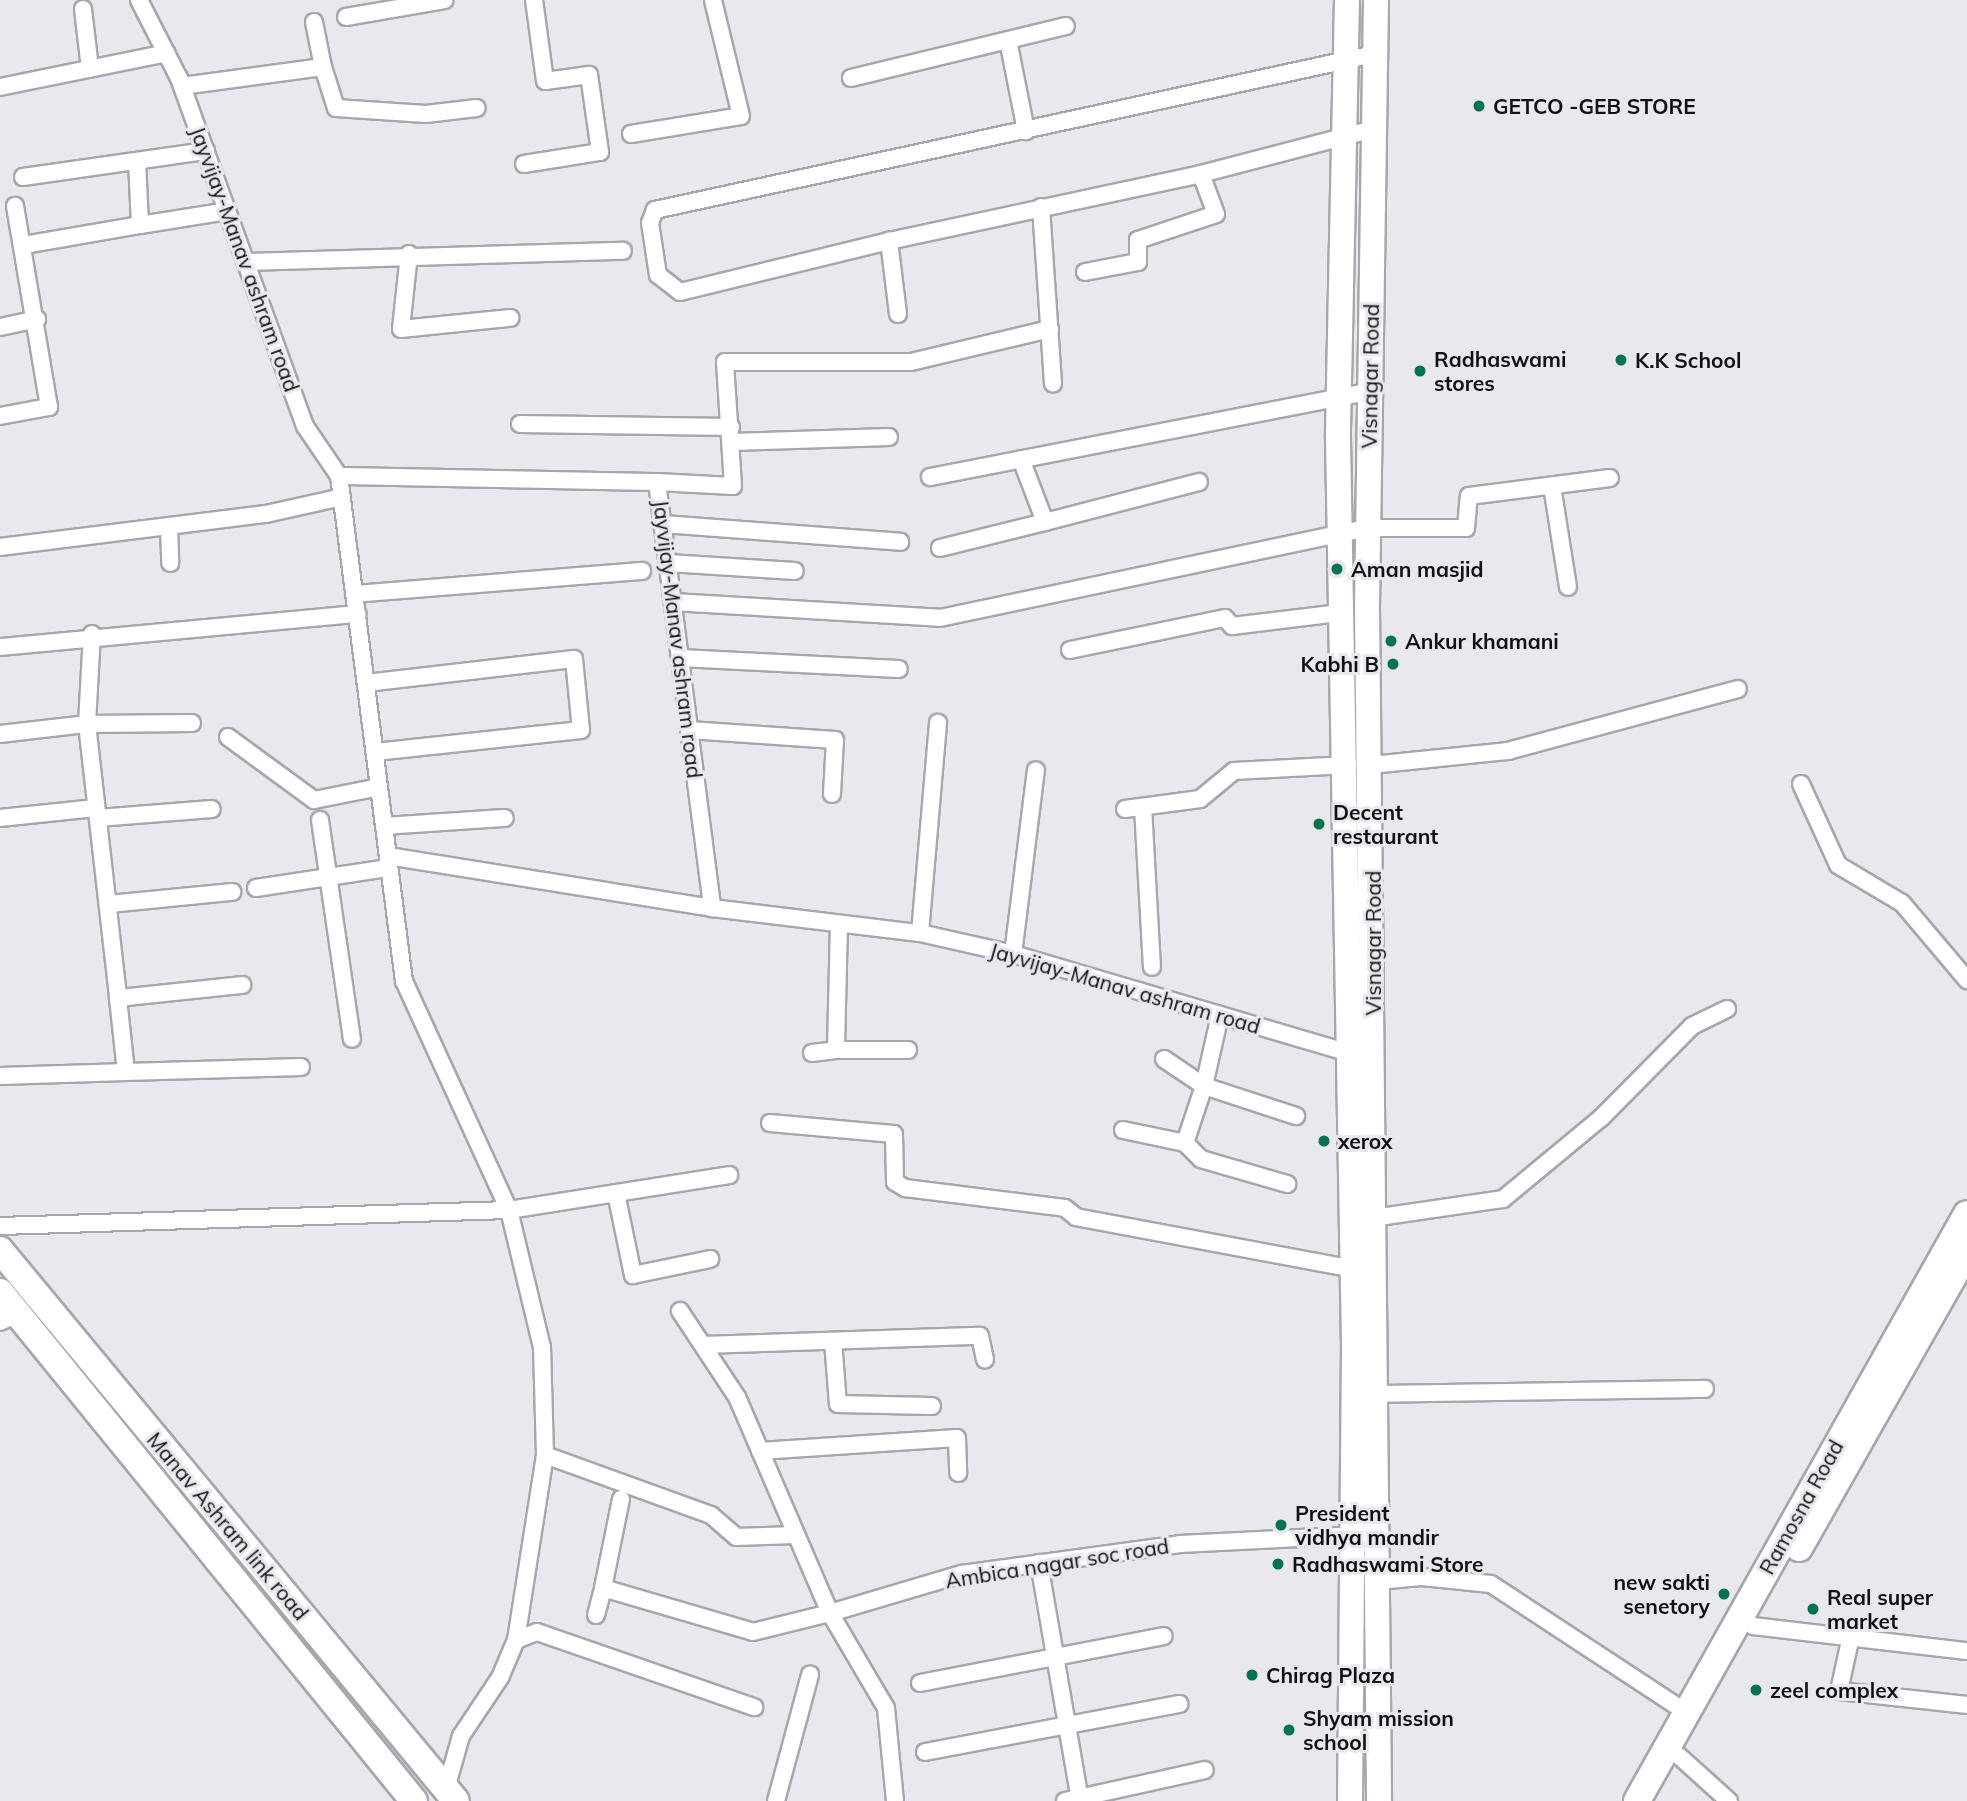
<!DOCTYPE html>
<html>
<head>
<meta charset="utf-8">
<style>
  body { margin:0 }
  #map { position:relative; width:1967px; height:1801px; overflow:hidden; background:#e8e8ee; font-family:Mulish,sans-serif }
  div>[style] { position:absolute }
  .roads { filter:drop-shadow(2px 0 #a6a7ac) drop-shadow(-2px 0 #a6a7ac) drop-shadow(0 2px #a6a7ac) drop-shadow(0 -2px #a6a7ac) }
  .minor>* { height:16px; margin:-8px; padding:0 8px; transform-origin:8px; border-radius:8px; background:#fff }
  .primary>* { height:24px; margin:-12px; padding:0 12px; transform-origin:12px; border-radius:12px; background:#fff }
  .trunk>* { height:26px; margin:-13px; padding:0 13px; transform-origin:13px; border-radius:13px; background:#fff }
  .dots>* { width:19px; height:19px; translate:-50% -50%; box-sizing:border-box; border:4px solid #e8e8ee; border-radius:50% }
  span { translate:-50% -50%; white-space:nowrap; text-align:center; line-height:1.15; -webkit-text-stroke:6px #e8e8ee; paint-order:stroke }
  .poi-label { font-size:21px; color:#111113; font-weight:700 }
  .left { translate:0 -50%; text-align:left }
  .right { translate:-100% -50%; text-align:right }
  .street-label { font-size:21px; color:#111113 }
</style>
</head>
<body>
<div id="map">
  <div class="roads">
    <div class="minor">
      <i style="left:139px;top:0;width:88px;rotate:62.9deg"></i>
      <i style="left:179px;top:78px;width:370px;rotate:70.1deg"></i>
      <i style="left:305px;top:426px;width:60px;rotate:55.8deg"></i>
      <i style="left:339px;top:476px;width:509px;rotate:82.67deg"></i>
      <i style="left:404px;top:981px;width:252px;rotate:65.4deg"></i>
      <i style="left:509px;top:1210px;width:141px;rotate:76.5deg"></i>
      <i style="left:542px;top:1347px;width:108px;rotate:88.4deg"></i>
      <i style="left:545px;top:1455px;width:187px;rotate:98.9deg"></i>
      <i style="left:516px;top:1640px;width:39px;rotate:113deg"></i>
      <i style="left:501px;top:1676px;width:72px;rotate:123.7deg"></i>
      <i style="left:461px;top:1736px;width:55px;rotate:105.8deg"></i>
      <i style="left:83px;top:9px;width:60px;rotate:83.3deg"></i>
      <i style="left:346px;top:17px;width:100px;rotate:-9.7deg"></i>
      <i style="left:314px;top:22px;width:46px;rotate:78.7deg"></i>
      <i style="left:1008px;top:40px;width:93px;rotate:78.8deg"></i>
      <i style="left:851px;top:78px;width:221px;rotate:-13.6deg"></i>
      <i style="left:182px;top:86px;width:142px;rotate:-7.7deg"></i>
      <i style="left:323px;top:67px;width:43px;rotate:72.4deg"></i>
      <i style="left:336px;top:108px;width:90px;rotate:3.8deg"></i>
      <i style="left:426px;top:114px;width:51px;rotate:-6.7deg"></i>
      <i style="left:0;top:87px;width:170px;rotate:-11.5deg"></i>
      <i style="left:631px;top:134px;width:111px;rotate:-9.3deg"></i>
      <i style="left:741px;top:116px;width:119px;rotate:-103.6deg"></i>
      <i style="left:137px;top:161px;width:64px;rotate:87.3deg"></i>
      <i style="left:140px;top:225px;width:88px;rotate:-9.1deg"></i>
      <i style="left:524px;top:164px;width:77px;rotate:-9deg"></i>
      <i style="left:600px;top:152px;width:78px;rotate:-98.1deg"></i>
      <i style="left:589px;top:75px;width:44px;rotate:172.2deg"></i>
      <i style="left:545px;top:81px;width:82px;rotate:-97.7deg"></i>
      <i style="left:23px;top:177px;width:185px;rotate:-8.1deg"></i>
      <i style="left:1041px;top:207px;width:177px;rotate:86.1deg"></i>
      <i style="left:889px;top:241px;width:319px;rotate:-12.1deg"></i>
      <i style="left:24px;top:245px;width:118px;rotate:-9.8deg"></i>
      <i style="left:409px;top:254px;width:75px;rotate:96.1deg"></i>
      <i style="left:401px;top:329px;width:110px;rotate:-5.8deg"></i>
      <i style="left:246px;top:262px;width:377px;rotate:-1.7deg"></i>
      <i style="left:1085px;top:272px;width:54px;rotate:-10.7deg"></i>
      <i style="left:1138px;top:262px;width:22px;rotate:-90deg"></i>
      <i style="left:1138px;top:240px;width:82px;rotate:-18.4deg"></i>
      <i style="left:1216px;top:214px;width:43px;rotate:-110.6deg"></i>
      <i style="left:1201px;top:174px;width:182px;rotate:-14.6deg"></i>
      <i style="left:898px;top:314px;width:74px;rotate:-97deg"></i>
      <i style="left:889px;top:241px;width:215px;rotate:166.3deg"></i>
      <i style="left:680px;top:292px;width:28px;rotate:-142deg"></i>
      <i style="left:658px;top:275px;width:53px;rotate:-98.7deg"></i>
      <i style="left:650px;top:223px;width:14px;rotate:-69deg"></i>
      <i style="left:655px;top:210px;width:737px;rotate:-12.23deg"></i>
      <i style="left:0;top:327px;width:38px;rotate:-12deg"></i>
      <i style="left:0;top:416px;width:50px;rotate:-10.4deg"></i>
      <i style="left:49px;top:407px;width:204px;rotate:-99.6deg"></i>
      <i style="left:520px;top:424px;width:211px;rotate:0.8deg"></i>
      <i style="left:732px;top:442px;width:157px;rotate:-1.8deg"></i>
      <i style="left:1021px;top:459px;width:67px;rotate:69.1deg"></i>
      <i style="left:1045px;top:522px;width:159px;rotate:-14.6deg"></i>
      <i style="left:339px;top:476px;width:318px;rotate:1.1deg"></i>
      <i style="left:657px;top:482px;width:430px;rotate:82.6deg"></i>
      <i style="left:930px;top:477px;width:447px;rotate:-11deg"></i>
      <i style="left:657px;top:482px;width:76px;rotate:3deg"></i>
      <i style="left:733px;top:486px;width:124px;rotate:-93.7deg"></i>
      <i style="left:725px;top:362px;width:186px"></i>
      <i style="left:911px;top:362px;width:143px;rotate:-13.4deg"></i>
      <i style="left:1552px;top:486px;width:102px;rotate:81deg"></i>
      <i style="left:663px;top:524px;width:238px;rotate:4.3deg"></i>
      <i style="left:169px;top:526px;width:37px;rotate:88deg"></i>
      <i style="left:0;top:547px;width:268px;rotate:-7.1deg"></i>
      <i style="left:266px;top:514px;width:78px;rotate:-12.6deg"></i>
      <i style="left:940px;top:548px;width:108px;rotate:-13.9deg"></i>
      <i style="left:668px;top:563px;width:127px;rotate:3.6deg"></i>
      <i style="left:354px;top:594px;width:289px;rotate:-4.6deg"></i>
      <i style="left:673px;top:602px;width:267px;rotate:3.4deg"></i>
      <i style="left:940px;top:618px;width:437px;rotate:-11.9deg"></i>
      <i style="left:1368px;top:528px;width:98px"></i>
      <i style="left:1466px;top:528px;width:32px;rotate:-85deg"></i>
      <i style="left:1469px;top:496px;width:142px;rotate:-7.3deg"></i>
      <i style="left:92px;top:634px;width:90px;rotate:93.2deg"></i>
      <i style="left:87px;top:724px;width:276px;rotate:83.5deg"></i>
      <i style="left:118px;top:998px;width:125px;rotate:-6deg"></i>
      <i style="left:0;top:647px;width:359px;rotate:-5.3deg"></i>
      <i style="left:1070px;top:650px;width:158px;rotate:-11.7deg"></i>
      <i style="left:1225px;top:618px;width:11px;rotate:49deg"></i>
      <i style="left:1232px;top:626px;width:109px;rotate:-6.9deg"></i>
      <i style="left:680px;top:658px;width:219px;rotate:2.9deg"></i>
      <i style="left:366px;top:683px;width:209px;rotate:-6.6deg"></i>
      <i style="left:574px;top:659px;width:71px;rotate:84.4deg"></i>
      <i style="left:581px;top:730px;width:207px;rotate:173.9deg"></i>
      <i style="left:689px;top:730px;width:146px;rotate:3.9deg"></i>
      <i style="left:835px;top:740px;width:54px;rotate:93.2deg"></i>
      <i style="left:0;top:734px;width:88px;rotate:-6.6deg"></i>
      <i style="left:87px;top:724px;width:105px;rotate:-0.5deg"></i>
      <i style="left:228px;top:737px;width:107px;rotate:36.2deg"></i>
      <i style="left:314px;top:800px;width:66px;rotate:-11.3deg"></i>
      <i style="left:1372px;top:765px;width:137px;rotate:-5.9deg"></i>
      <i style="left:1508px;top:751px;width:238px;rotate:-15.1deg"></i>
      <i style="left:1801px;top:784px;width:89px;rotate:65.4deg"></i>
      <i style="left:1838px;top:865px;width:74px;rotate:30.7deg"></i>
      <i style="left:1902px;top:903px;width:101px;rotate:49.8deg"></i>
      <i style="left:1143px;top:807px;width:160px;rotate:86.8deg"></i>
      <i style="left:1125px;top:809px;width:76px;rotate:-7.6deg"></i>
      <i style="left:1200px;top:799px;width:44px;rotate:-39.5deg"></i>
      <i style="left:1234px;top:771px;width:114px;rotate:-3deg"></i>
      <i style="left:0;top:818px;width:96px;rotate:-6deg"></i>
      <i style="left:98px;top:818px;width:114px;rotate:-4.5deg"></i>
      <i style="left:320px;top:820px;width:221px;rotate:81.7deg"></i>
      <i style="left:384px;top:826px;width:121px;rotate:-3.8deg"></i>
      <i style="left:388px;top:856px;width:328px;rotate:9.1deg"></i>
      <i style="left:712px;top:908px;width:209px;rotate:6.9deg"></i>
      <i style="left:920px;top:933px;width:95px;rotate:12.7deg"></i>
      <i style="left:1013px;top:954px;width:358px;rotate:16.4deg"></i>
      <i style="left:256px;top:888px;width:134px;rotate:-8.6deg"></i>
      <i style="left:109px;top:904px;width:124px;rotate:-5.6deg"></i>
      <i style="left:839px;top:924px;width:126px;rotate:91.4deg"></i>
      <i style="left:836px;top:1050px;width:72px"></i>
      <i style="left:920px;top:933px;width:211px;rotate:-85.1deg"></i>
      <i style="left:1013px;top:954px;width:185px;rotate:-82.9deg"></i>
      <i style="left:812px;top:1053px;width:24px;rotate:-7deg"></i>
      <i style="left:1164px;top:1059px;width:48px;rotate:34deg"></i>
      <i style="left:1204px;top:1086px;width:73px;rotate:-77.3deg"></i>
      <i style="left:126px;top:1072px;width:175px;rotate:-1.6deg"></i>
      <i style="left:0;top:1076px;width:126px;rotate:-1.8deg"></i>
      <i style="left:126px;top:1072px;width:74px;rotate:-96.2deg"></i>
      <i style="left:770px;top:1123px;width:124px;rotate:5.1deg"></i>
      <i style="left:894px;top:1134px;width:48px;rotate:88.8deg"></i>
      <i style="left:895px;top:1182px;width:12px;rotate:31deg"></i>
      <i style="left:905px;top:1188px;width:161px;rotate:7.1deg"></i>
      <i style="left:1065px;top:1208px;width:14px;rotate:39deg"></i>
      <i style="left:1076px;top:1217px;width:289px;rotate:10.6deg"></i>
      <i style="left:1123px;top:1130px;width:63px;rotate:11.8deg"></i>
      <i style="left:1185px;top:1143px;width:23px;rotate:45deg"></i>
      <i style="left:1201px;top:1159px;width:90px;rotate:16.2deg"></i>
      <i style="left:1185px;top:1143px;width:60px;rotate:-71.6deg"></i>
      <i style="left:1204px;top:1086px;width:97px;rotate:18.1deg"></i>
      <i style="left:616px;top:1193px;width:84px;rotate:78.3deg"></i>
      <i style="left:633px;top:1275px;width:79px;rotate:-11.7deg"></i>
      <i style="left:1373px;top:1218px;width:131px;rotate:-8.3deg"></i>
      <i style="left:1503px;top:1199px;width:127px;rotate:-39.6deg"></i>
      <i style="left:1601px;top:1118px;width:129px;rotate:-45.3deg"></i>
      <i style="left:1692px;top:1026px;width:39px;rotate:-26deg"></i>
      <i style="left:0;top:1226px;width:509px;rotate:-1.8deg"></i>
      <i style="left:509px;top:1210px;width:223px;rotate:-9deg"></i>
      <i style="left:680px;top:1311px;width:103px;rotate:56.5deg"></i>
      <i style="left:737px;top:1397px;width:235px;rotate:66.7deg"></i>
      <i style="left:830px;top:1613px;width:138px;rotate:-16.5deg"></i>
      <i style="left:962px;top:1574px;width:220px;rotate:-7.8deg"></i>
      <i style="left:1180px;top:1544px;width:180px;rotate:-2.9deg"></i>
      <i style="left:0;top:1322px;width:20px;rotate:-24deg"></i>
      <i style="left:833px;top:1341px;width:63px;rotate:85.5deg"></i>
      <i style="left:838px;top:1404px;width:94px;rotate:1.2deg"></i>
      <i style="left:703px;top:1345px;width:277px;rotate:-1.9deg"></i>
      <i style="left:980px;top:1336px;width:24px;rotate:78deg"></i>
      <i style="left:1372px;top:1394px;width:333px;rotate:-0.9deg"></i>
      <i style="left:760px;top:1451px;width:197px;rotate:-3.8deg"></i>
      <i style="left:957px;top:1438px;width:35px;rotate:88deg"></i>
      <i style="left:545px;top:1455px;width:177px;rotate:19.9deg"></i>
      <i style="left:711px;top:1515px;width:33px;rotate:41deg"></i>
      <i style="left:736px;top:1537px;width:59px;rotate:-1.9deg"></i>
      <i style="left:621px;top:1499px;width:91px;rotate:101.4deg"></i>
      <i style="left:603px;top:1588px;width:156px;rotate:16.3deg"></i>
      <i style="left:753px;top:1632px;width:79px;rotate:-13.9deg"></i>
      <i style="left:830px;top:1613px;width:110px;rotate:59.5deg"></i>
      <i style="left:886px;top:1708px;width:93px;rotate:84.5deg"></i>
      <i style="left:1039px;top:1563px;width:242px;rotate:80.2deg"></i>
      <i style="left:1378px;top:1581px;width:43px;rotate:-5.3deg"></i>
      <i style="left:1421px;top:1577px;width:70px;rotate:5.7deg"></i>
      <i style="left:1491px;top:1584px;width:233px;rotate:33.3deg"></i>
      <i style="left:596px;top:1615px;width:28px;rotate:-75deg"></i>
      <i style="left:1753px;top:1626px;width:215px;rotate:6.7deg"></i>
      <i style="left:1851px;top:1636px;width:56px;rotate:102.3deg"></i>
      <i style="left:1839px;top:1691px;width:129px;rotate:6.2deg"></i>
      <i style="left:516px;top:1640px;width:22px;rotate:-21deg"></i>
      <i style="left:537px;top:1632px;width:230px;rotate:19.1deg"></i>
      <i style="left:920px;top:1683px;width:248px;rotate:-10.9deg"></i>
      <i style="left:925px;top:1752px;width:259px;rotate:-10.7deg"></i>
      <i style="left:1679px;top:1756px;width:67px;rotate:42deg"></i>
      <i style="left:776px;top:1801px;width:131px;rotate:-74.9deg"></i>
      <i style="left:1065px;top:1801px;width:143px;rotate:-12.5deg"></i>
    </div>
    <div class="primary">
      <i style="left:1347px;top:0;width:438px;rotate:91.2deg"></i>
      <i style="left:1338px;top:438px;width:908px;rotate:88.99deg"></i>
      <i style="left:1354px;top:1346px;width:455px;rotate:90.5deg"></i>
      <i style="left:1376px;top:0;width:608px;rotate:90.85deg"></i>
      <i style="left:1367px;top:608px;width:1193px;rotate:89.42deg"></i>
    </div>
    <div class="trunk">
      <i style="left:0;top:1250px;width:715px;rotate:50.39deg"></i>
      <i style="left:0;top:1292px;width:656px;rotate:50.88deg"></i>
      <i style="left:1799px;top:1548px;width:340px;rotate:-60.4deg"></i>
      <i style="left:1637px;top:1801px;width:673px;rotate:-60.66deg"></i>
    </div>
  </div>
  <div class="dots">
    <i style="left:1479px;top:106px;background:#00724c"></i>
    <i style="left:1621px;top:360px;background:#00724c"></i>
    <i style="left:1420px;top:371px;background:#00724c"></i>
    <i style="left:1337px;top:569px;background:#00724c"></i>
    <i style="left:1391px;top:641px;background:#00724c"></i>
    <i style="left:1393px;top:664px;background:#00724c"></i>
    <i style="left:1319px;top:824px;background:#00724c"></i>
    <i style="left:1324px;top:1141px;background:#00724c"></i>
    <i style="left:1281px;top:1525px;background:#00724c"></i>
    <i style="left:1278px;top:1564px;background:#00724c"></i>
    <i style="left:1724px;top:1594px;background:#00724c"></i>
    <i style="left:1813px;top:1609px;background:#00724c"></i>
    <i style="left:1252px;top:1675px;background:#00724c"></i>
    <i style="left:1756px;top:1690px;background:#00724c"></i>
    <i style="left:1289px;top:1730px;background:#00724c"></i>
  </div>
  <div class="poi-label">
    <span class="left" style="left:1493px;top:106px">GETCO -GEB STORE</span>
    <span class="left" style="left:1434px;top:371px">Radhaswami<br>stores</span>
    <span class="left" style="left:1635px;top:360px">K.K School</span>
    <span class="left" style="left:1351px;top:569px">Aman masjid</span>
    <span class="left" style="left:1405px;top:641px">Ankur khamani</span>
    <span class="right" style="left:1379px;top:664px">Kabhi B</span>
    <span class="left" style="left:1333px;top:824px">Decent<br>restaurant</span>
    <span class="left" style="left:1338px;top:1141px">xerox</span>
    <span class="left" style="left:1295px;top:1525px">President<br>vidhya mandir</span>
    <span class="left" style="left:1292px;top:1564px">Radhaswami Store</span>
    <span class="right" style="left:1710px;top:1594px">new sakti<br>senetory</span>
    <span class="left" style="left:1827px;top:1609px">Real super<br>market</span>
    <span class="left" style="left:1266px;top:1675px">Chirag Plaza</span>
    <span class="left" style="left:1770px;top:1690px">zeel complex</span>
    <span class="left" style="left:1303px;top:1730px">Shyam mission<br>school</span>
  </div>
  <div class="street-label">
    <span style="left:245px;top:259px;rotate:70deg">Jayvijay-Manav ashram road</span>
    <span style="left:1370px;top:376px;rotate:-89deg">Visnagar Road</span>
    <span style="left:678px;top:639px;rotate:83deg">Jayvijay-Manav ashram road</span>
    <span style="left:1373px;top:943px;rotate:-90deg">Visnagar Road</span>
    <span style="left:1125px;top:988px;rotate:16deg">Jayvijay-Manav ashram road</span>
    <span style="left:1801px;top:1507px;rotate:-61deg">Ramosna Road</span>
    <span style="left:228px;top:1526px;rotate:50deg">Manav Ashram link road</span>
    <span style="left:1057px;top:1563px;rotate:-9deg">Ambica nagar soc road</span>
  </div>
</div>
</body>
</html>
